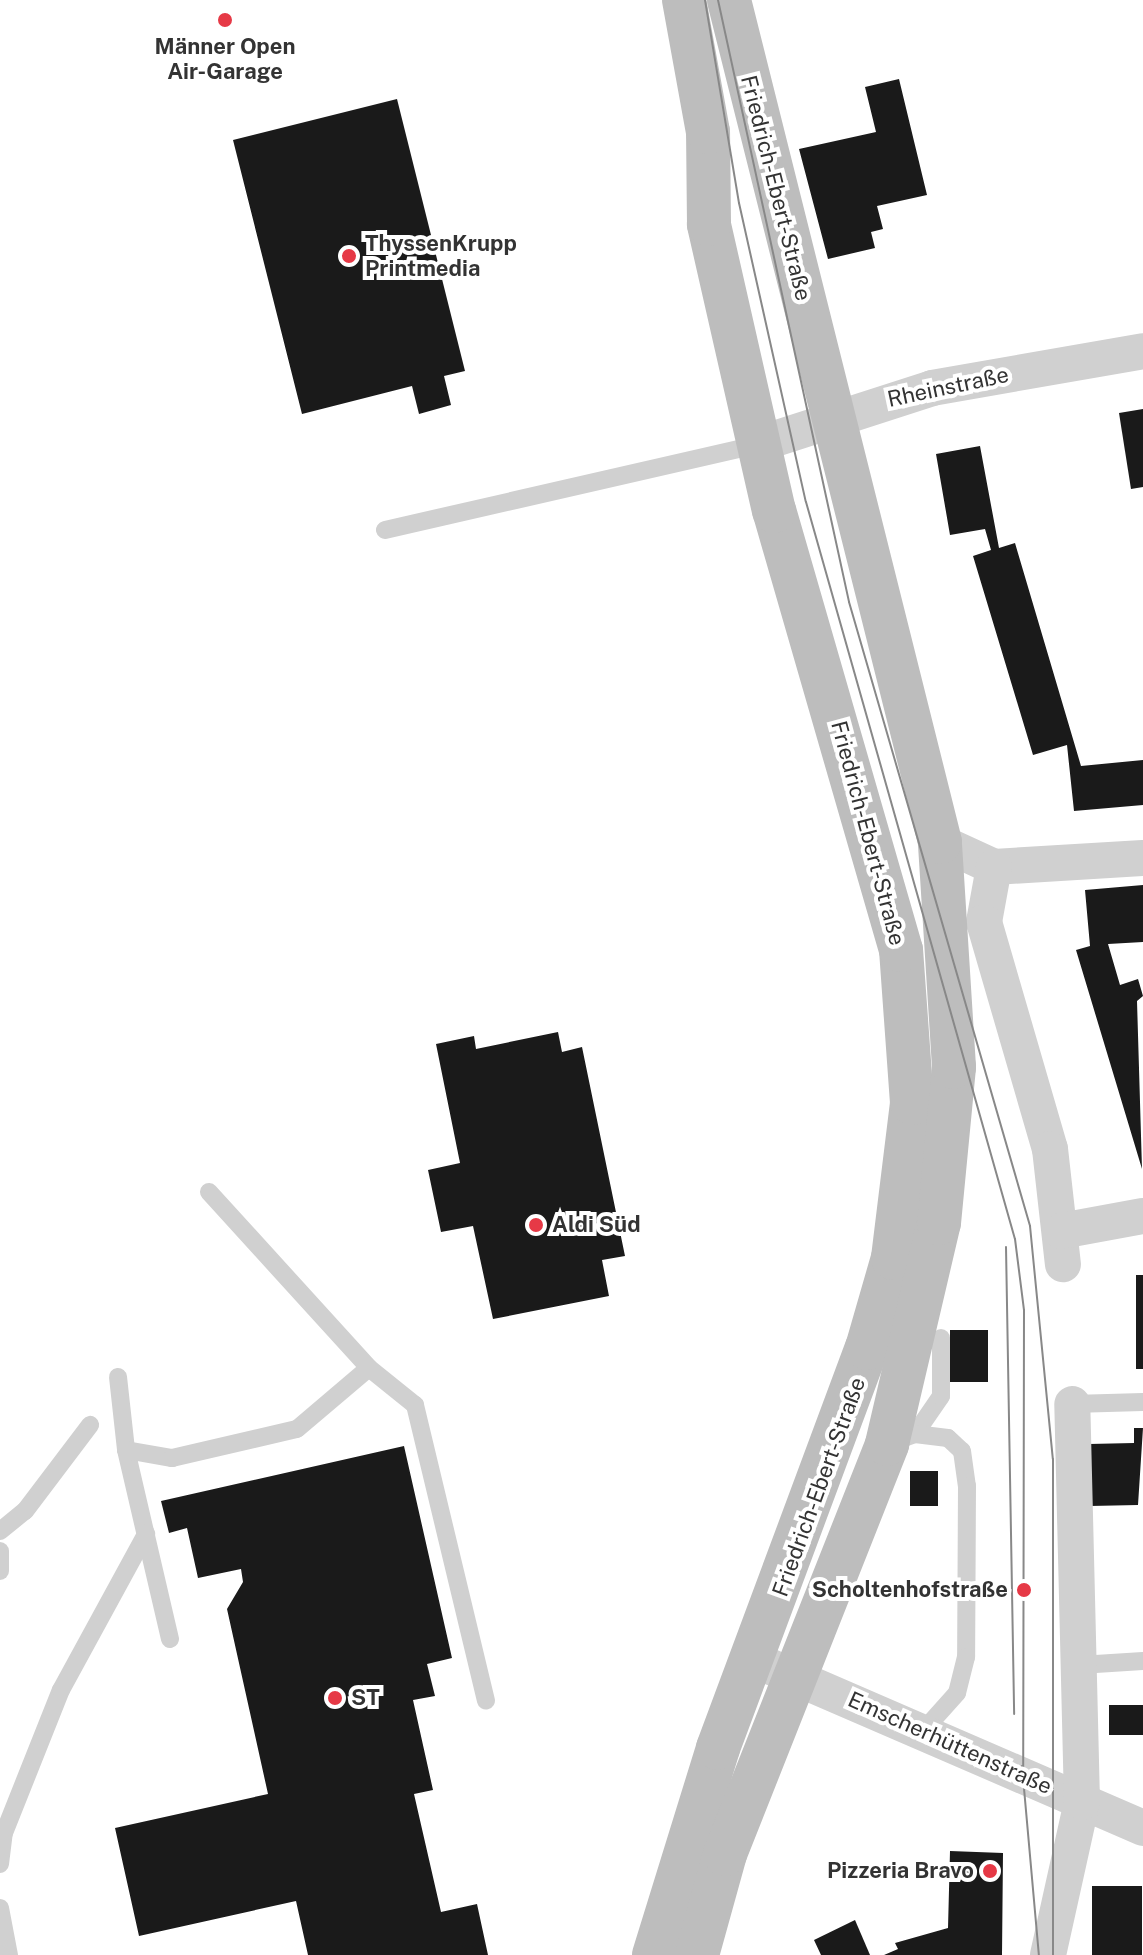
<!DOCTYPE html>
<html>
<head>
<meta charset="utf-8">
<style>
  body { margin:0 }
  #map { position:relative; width:1143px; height:1955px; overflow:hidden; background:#fff; font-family:"Public Sans",sans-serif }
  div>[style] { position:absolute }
  .building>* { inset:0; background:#1a1a1a; transform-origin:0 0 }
  .service>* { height:18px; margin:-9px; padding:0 9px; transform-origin:9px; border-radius:9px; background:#d0d0d0 }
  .minor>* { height:36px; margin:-18px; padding:0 18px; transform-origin:18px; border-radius:18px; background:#d0d0d0 }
  .secondary>* { height:44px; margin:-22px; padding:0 22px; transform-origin:22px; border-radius:22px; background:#bdbdbd }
  .tram>* { height:2px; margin:-1px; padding:0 1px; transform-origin:1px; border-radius:1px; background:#888 }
  .dots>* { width:22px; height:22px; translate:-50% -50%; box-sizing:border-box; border:4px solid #fff; border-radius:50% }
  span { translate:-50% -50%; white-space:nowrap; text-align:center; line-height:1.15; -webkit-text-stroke:8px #fff; paint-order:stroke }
  .poi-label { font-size:22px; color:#333; font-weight:700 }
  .left { translate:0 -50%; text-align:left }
  .right { translate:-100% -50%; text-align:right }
  .street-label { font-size:22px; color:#333 }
</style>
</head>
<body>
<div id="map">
  <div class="building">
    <i style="clip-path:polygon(899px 79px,927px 195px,877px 206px,883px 229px,871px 232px,875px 248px,828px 259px,799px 149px,876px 132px,865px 87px)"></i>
    <i style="clip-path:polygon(397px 99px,465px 371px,444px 376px,451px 405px,419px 414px,412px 386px,302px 414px,233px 140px)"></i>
    <i style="clip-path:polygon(1143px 409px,1143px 487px,1131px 489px,1119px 413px)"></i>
    <i style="clip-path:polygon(980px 446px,999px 548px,1015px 543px,1081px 766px,1143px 760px,1143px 805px,1074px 811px,1067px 745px,1033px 755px,973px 556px,991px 550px,985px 529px,950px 535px,936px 454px)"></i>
    <i style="clip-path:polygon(1143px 885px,1143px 942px,1108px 944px,1120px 985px,1138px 979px,1143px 996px,1137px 1001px,1142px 1169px,1076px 950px,1090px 946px,1085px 890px)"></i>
    <i style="clip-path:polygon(558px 1032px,562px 1052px,582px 1047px,625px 1256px,602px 1260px,609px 1296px,493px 1319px,473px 1226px,441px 1232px,428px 1170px,460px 1163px,436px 1044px,474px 1036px,476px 1049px)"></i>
    <i style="left:1136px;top:1275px;width:7px;height:94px"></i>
    <i style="left:950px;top:1330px;width:38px;height:52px"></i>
    <i style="clip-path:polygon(1134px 1428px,1143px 1428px,1138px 1505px,1090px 1506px,1089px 1444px,1134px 1443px)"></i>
    <i style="clip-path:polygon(404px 1446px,452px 1658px,427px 1664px,435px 1696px,413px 1700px,433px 1790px,414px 1794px,441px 1912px,477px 1904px,488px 1955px,308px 1955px,296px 1901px,139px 1936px,115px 1828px,268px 1794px,227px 1609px,243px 1582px,241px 1569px,198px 1578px,187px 1528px,169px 1533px,161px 1501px)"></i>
    <i style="left:910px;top:1471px;width:28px;height:35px"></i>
    <i style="left:1109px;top:1705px;width:34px;height:30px"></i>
    <i style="clip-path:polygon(950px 1851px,1003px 1853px,1002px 1955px,884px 1955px,898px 1949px,895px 1943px,948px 1928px)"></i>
    <i style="left:1092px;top:1886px;width:50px;height:69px"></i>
    <i style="clip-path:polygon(855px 1920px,870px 1955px,821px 1955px,814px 1940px)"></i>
  </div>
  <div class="service">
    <i style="left:385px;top:530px;width:384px;rotate:-12.9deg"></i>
    <i style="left:209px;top:1192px;width:238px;rotate:47.7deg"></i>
    <i style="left:369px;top:1368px;width:59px;rotate:38.8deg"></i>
    <i style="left:415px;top:1405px;width:304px;rotate:76.5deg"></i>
    <i style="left:118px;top:1377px;width:73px;rotate:83.7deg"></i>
    <i style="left:1072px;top:1404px;width:71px;rotate:-1.6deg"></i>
    <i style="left:915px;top:1434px;width:46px;rotate:-55.6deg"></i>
    <i style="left:941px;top:1396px;width:58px;rotate:-90deg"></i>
    <i style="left:890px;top:1443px;width:27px;rotate:-20deg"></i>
    <i style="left:915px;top:1434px;width:33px;rotate:7deg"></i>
    <i style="left:948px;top:1438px;width:19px;rotate:43deg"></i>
    <i style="left:962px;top:1451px;width:35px;rotate:82deg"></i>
    <i style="left:967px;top:1486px;width:171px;rotate:90.3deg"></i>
    <i style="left:966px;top:1657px;width:37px;rotate:104deg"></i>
    <i style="left:957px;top:1693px;width:51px;rotate:131.8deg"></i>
    <i style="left:0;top:1531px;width:32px;rotate:-39deg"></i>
    <i style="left:25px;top:1511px;width:108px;rotate:-52.9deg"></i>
    <i style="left:0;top:1551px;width:20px;rotate:90deg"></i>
    <i style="left:170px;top:1639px;width:194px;rotate:-103.1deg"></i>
    <i style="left:126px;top:1450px;width:47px;rotate:9.9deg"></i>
    <i style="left:172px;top:1458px;width:128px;rotate:-13.1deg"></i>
    <i style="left:297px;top:1429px;width:94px;rotate:-40.3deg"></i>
    <i style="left:1080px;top:1665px;width:63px;rotate:-3.6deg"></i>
    <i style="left:0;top:1864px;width:31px;rotate:-83deg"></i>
    <i style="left:4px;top:1833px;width:154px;rotate:-68.3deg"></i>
    <i style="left:61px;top:1690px;width:178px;rotate:-61.4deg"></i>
    <i style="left:0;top:1908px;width:48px;rotate:79.2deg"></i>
  </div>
  <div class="minor">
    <i style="left:759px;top:444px;width:182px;rotate:-17.9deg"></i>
    <i style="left:932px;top:388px;width:214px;rotate:-9.9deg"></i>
    <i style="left:940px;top:842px;width:60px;rotate:24.8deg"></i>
    <i style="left:994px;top:867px;width:149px;rotate:-3.5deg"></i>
    <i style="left:994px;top:867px;width:56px;rotate:100.3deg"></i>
    <i style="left:984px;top:922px;width:236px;rotate:73.8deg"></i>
    <i style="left:1050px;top:1149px;width:116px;rotate:83.6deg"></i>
    <i style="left:1061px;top:1231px;width:83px;rotate:-10.4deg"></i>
    <i style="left:755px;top:1660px;width:423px;rotate:23.4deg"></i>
    <i style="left:1048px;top:1955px;width:157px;rotate:-77.5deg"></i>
    <i style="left:1082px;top:1802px;width:398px;rotate:-91.4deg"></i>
  </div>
  <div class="secondary">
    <i style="left:654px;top:1955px;width:217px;rotate:-72.8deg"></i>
    <i style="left:718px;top:1748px;width:427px;rotate:-69.6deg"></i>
    <i style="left:867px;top:1348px;width:94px;rotate:-73.9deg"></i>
    <i style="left:893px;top:1258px;width:156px;rotate:-83deg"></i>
    <i style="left:912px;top:1103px;width:153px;rotate:-94.1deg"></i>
    <i style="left:901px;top:950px;width:457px;rotate:-106.1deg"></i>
    <i style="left:774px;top:511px;width:294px;rotate:-102.8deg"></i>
    <i style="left:709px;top:224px;width:92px;rotate:-90.6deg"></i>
    <i style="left:708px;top:132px;width:134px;rotate:-100.3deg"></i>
    <i style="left:697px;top:1955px;width:105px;rotate:-74.5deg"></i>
    <i style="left:725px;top:1854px;width:441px;rotate:-68.4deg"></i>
    <i style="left:887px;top:1444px;width:227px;rotate:-76.8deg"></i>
    <i style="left:939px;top:1223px;width:157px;rotate:-84.5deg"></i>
    <i style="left:954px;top:1067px;width:225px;rotate:-93.6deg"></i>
    <i style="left:940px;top:842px;width:868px;rotate:-104.07deg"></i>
  </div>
  <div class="tram">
    <i style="left:705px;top:0;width:206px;rotate:80.5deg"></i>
    <i style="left:739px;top:203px;width:306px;rotate:77.4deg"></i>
    <i style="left:806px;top:502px;width:766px;rotate:74.17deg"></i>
    <i style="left:1015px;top:1239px;width:72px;rotate:82.8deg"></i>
    <i style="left:1024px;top:1310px;width:466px;rotate:90.1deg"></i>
    <i style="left:718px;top:0;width:616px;rotate:77.72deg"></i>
    <i style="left:849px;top:602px;width:650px;rotate:73.82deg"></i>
    <i style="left:1030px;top:1226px;width:234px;rotate:84.4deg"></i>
    <i style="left:1053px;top:1459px;width:496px;rotate:90deg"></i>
    <i style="left:1006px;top:1247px;width:467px;rotate:89deg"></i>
    <i style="left:1022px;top:1766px;width:190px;rotate:84.9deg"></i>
  </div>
  <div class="dots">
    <i style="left:225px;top:20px;background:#e63946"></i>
    <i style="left:349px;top:256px;background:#e63946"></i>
    <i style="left:536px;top:1225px;background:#e63946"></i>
    <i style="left:1024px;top:1590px;background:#e63946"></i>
    <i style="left:335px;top:1698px;background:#e63946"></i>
    <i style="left:990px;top:1871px;background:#e63946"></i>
  </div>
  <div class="poi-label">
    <span style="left:225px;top:59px">Männer Open<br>Air-Garage</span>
    <span class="left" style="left:365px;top:256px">ThyssenKrupp<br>Printmedia</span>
    <span class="left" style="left:552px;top:1225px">Aldi Süd</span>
    <span class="right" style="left:1008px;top:1590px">Scholtenhofstraße</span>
    <span class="left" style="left:351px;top:1698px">ST</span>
    <span class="right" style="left:974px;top:1871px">Pizzeria Bravo</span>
  </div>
  <div class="street-label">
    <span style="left:776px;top:188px;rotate:76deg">Friedrich-Ebert-Straße</span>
    <span style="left:948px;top:387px;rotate:-12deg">Rheinstraße</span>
    <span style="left:868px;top:833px;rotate:75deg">Friedrich-Ebert-Straße</span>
    <span style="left:819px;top:1487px;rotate:-70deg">Friedrich-Ebert-Straße</span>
    <span style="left:950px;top:1743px;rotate:24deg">Emscherhüttenstraße</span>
  </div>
</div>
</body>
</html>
